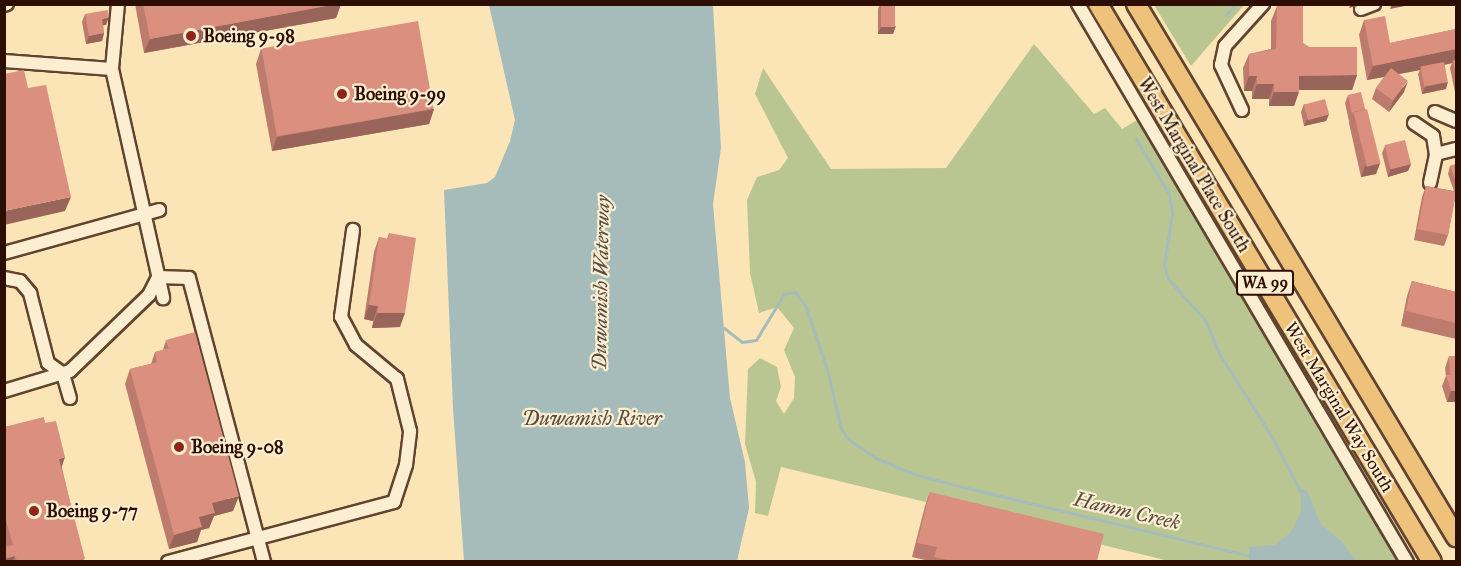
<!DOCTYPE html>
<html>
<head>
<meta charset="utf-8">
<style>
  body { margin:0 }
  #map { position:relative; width:1461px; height:566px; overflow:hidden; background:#fbe5b6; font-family:"IM FELL Great Primer",serif }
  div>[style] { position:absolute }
  .green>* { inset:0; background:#bac692 }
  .water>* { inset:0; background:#a5bcba }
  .stream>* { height:3px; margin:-1.5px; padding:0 1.5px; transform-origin:1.5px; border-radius:1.5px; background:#a5bcba }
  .roads { filter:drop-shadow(2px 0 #60442f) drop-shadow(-2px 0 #60442f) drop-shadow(0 2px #60442f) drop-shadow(0 -2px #60442f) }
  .minor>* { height:12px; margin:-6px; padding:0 6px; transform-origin:6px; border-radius:6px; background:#fceed0 }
  .highway>* { height:18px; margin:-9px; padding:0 9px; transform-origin:9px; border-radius:9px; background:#eec27b }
  .wall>* { inset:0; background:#bc7b6d }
  .shaded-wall>* { inset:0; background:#996459 }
  .building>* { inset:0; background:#db8f7f; transform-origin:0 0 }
  .dots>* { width:16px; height:16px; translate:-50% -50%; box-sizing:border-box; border:3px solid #fceed0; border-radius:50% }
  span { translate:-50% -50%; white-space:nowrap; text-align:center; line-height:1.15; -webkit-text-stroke:4.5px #fceed0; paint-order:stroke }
  .shield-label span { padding:2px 4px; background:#fceed0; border:2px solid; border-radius:4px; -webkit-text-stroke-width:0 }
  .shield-label { font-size:16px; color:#2d0e02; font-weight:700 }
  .poi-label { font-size:18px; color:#2d0e02; font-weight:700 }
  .left { translate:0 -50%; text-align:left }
  .street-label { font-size:18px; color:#2d0e02 }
  .water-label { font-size:20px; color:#574b42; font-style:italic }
  .frame { position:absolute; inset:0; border:6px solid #2d0e02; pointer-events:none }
</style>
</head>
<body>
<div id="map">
  <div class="green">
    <i style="clip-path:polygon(1154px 5px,1244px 5px,1191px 66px)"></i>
    <i style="clip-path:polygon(1034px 44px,1094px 114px,1105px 108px,1122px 129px,1137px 120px,1398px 561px,1169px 561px,781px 467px,768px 516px,755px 513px,756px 482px,745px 444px,748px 369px,760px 358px,777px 367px,781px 387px,776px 401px,784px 414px,794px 398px,795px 377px,784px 350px,794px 328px,777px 307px,759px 313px,750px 273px,747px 200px,757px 177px,779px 170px,788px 158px,755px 94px,763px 68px,831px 169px,946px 168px)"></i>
  </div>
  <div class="water">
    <i style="clip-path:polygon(489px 5px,713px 5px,721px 148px,713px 204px,730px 398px,745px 462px,749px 508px,737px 561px,464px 561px,453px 408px,444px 190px,487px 183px,495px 177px,510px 141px,515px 120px)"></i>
    <i style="clip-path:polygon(1301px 489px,1307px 491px,1321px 524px,1341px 541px,1357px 561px,1249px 561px,1249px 547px,1275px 545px,1291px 532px,1301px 511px)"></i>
  </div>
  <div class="stream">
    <i style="left:1226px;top:15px;width:14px;rotate:-51deg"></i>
    <i style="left:1136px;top:139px;width:64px;rotate:59deg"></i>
    <i style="left:1169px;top:194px;width:20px;rotate:81deg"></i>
    <i style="left:1172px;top:214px;width:52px;rotate:98.9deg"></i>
    <i style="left:1164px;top:265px;width:15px;rotate:74deg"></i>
    <i style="left:1168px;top:279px;width:55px;rotate:47.9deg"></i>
    <i style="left:1205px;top:320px;width:38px;rotate:67deg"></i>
    <i style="left:1220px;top:355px;width:97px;rotate:57.6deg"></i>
    <i style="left:1272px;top:437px;width:65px;rotate:62.7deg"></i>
    <i style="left:724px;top:328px;width:23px;rotate:38deg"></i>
    <i style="left:742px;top:342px;width:14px;rotate:-8deg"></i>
    <i style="left:756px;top:340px;width:54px;rotate:-58.7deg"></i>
    <i style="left:784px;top:294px;width:11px;rotate:-10deg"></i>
    <i style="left:795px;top:292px;width:16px;rotate:52deg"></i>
    <i style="left:805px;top:305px;width:68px;rotate:71deg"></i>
    <i style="left:827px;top:369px;width:61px;rotate:76.7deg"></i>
    <i style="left:841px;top:428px;width:13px;rotate:58deg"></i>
    <i style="left:848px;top:439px;width:34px;rotate:34deg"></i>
    <i style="left:876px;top:458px;width:41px;rotate:22.8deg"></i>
    <i style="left:914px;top:474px;width:51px;rotate:14.9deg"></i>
    <i style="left:963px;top:487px;width:295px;rotate:13.5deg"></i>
  </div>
  <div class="roads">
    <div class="minor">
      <i style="left:118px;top:4px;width:65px;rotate:95.3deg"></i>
      <i style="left:112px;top:69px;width:235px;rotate:77.4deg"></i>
      <i style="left:1078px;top:4px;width:648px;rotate:59.48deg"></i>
      <i style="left:4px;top:5px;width:3px;rotate:-18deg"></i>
      <i style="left:1361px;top:9px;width:14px;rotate:-21deg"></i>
      <i style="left:4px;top:61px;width:108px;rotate:4.2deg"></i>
      <i style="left:1242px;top:110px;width:50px;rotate:-115deg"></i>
      <i style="left:1221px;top:65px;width:19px;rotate:-78deg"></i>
      <i style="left:1225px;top:46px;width:57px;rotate:-47.9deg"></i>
      <i style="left:1435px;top:112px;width:23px;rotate:23deg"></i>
      <i style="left:1414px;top:123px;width:23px;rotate:34deg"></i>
      <i style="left:1433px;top:136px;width:18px;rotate:81deg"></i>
      <i style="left:1430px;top:183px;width:30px;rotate:-78deg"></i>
      <i style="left:1436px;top:154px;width:21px;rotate:-14deg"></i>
      <i style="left:4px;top:253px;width:161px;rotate:-15.5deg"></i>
      <i style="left:158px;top:277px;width:31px;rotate:2deg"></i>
      <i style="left:189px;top:278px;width:294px;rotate:75.2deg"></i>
      <i style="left:4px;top:278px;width:16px;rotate:11deg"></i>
      <i style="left:20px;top:281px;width:16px;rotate:50deg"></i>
      <i style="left:30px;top:293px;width:72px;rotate:75.6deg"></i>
      <i style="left:48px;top:363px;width:19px;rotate:36deg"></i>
      <i style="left:63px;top:374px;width:25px;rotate:74deg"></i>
      <i style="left:4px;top:391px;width:69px;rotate:-16.9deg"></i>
      <i style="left:70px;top:371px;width:110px;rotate:-43.9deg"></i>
      <i style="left:149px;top:295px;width:20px;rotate:-63deg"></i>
      <i style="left:168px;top:562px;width:234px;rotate:-14.9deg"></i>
      <i style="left:394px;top:502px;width:39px;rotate:-72deg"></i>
      <i style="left:406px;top:465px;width:34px;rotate:-83deg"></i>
      <i style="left:410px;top:431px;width:54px;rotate:-104deg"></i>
      <i style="left:397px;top:379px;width:53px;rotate:-140.3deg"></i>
      <i style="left:356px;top:345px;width:32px;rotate:-118deg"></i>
      <i style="left:341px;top:317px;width:88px;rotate:-82.1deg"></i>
    </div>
    <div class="highway">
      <i style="left:1098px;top:4px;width:650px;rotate:59.1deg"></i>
      <i style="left:1136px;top:4px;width:622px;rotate:59.02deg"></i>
    </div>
  </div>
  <div class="wall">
    <i style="clip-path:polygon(135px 4px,341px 4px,336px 18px,144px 53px)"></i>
    <i style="clip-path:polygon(880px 4px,895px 4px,893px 34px,878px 34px,878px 9px)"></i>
    <i style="clip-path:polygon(1277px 6px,1303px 43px,1309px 47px,1357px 75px,1352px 90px,1299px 90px,1294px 106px,1269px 106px,1269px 99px,1252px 99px,1252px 91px,1244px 91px,1243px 68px,1249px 54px,1271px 49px,1271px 21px)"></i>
    <i style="clip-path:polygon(85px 14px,106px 25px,103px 25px,104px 33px,102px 41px,86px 44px,82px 22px)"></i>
    <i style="clip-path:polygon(1364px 20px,1390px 43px,1456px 29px,1456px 92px,1455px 92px,1450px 68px,1452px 63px,1445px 65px,1446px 89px,1422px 94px,1418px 74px,1420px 70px,1399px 74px,1404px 92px,1389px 112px,1372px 99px,1376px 88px,1384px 77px,1367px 80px,1359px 35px)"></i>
    <i style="clip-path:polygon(261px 49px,434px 109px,429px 124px,272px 151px,256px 64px)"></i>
    <i style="clip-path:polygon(1348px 95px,1365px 109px,1380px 163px,1376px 174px,1361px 177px,1349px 123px,1349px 121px,1345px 103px)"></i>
    <i style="clip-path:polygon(1304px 104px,1329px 114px,1326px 121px,1304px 126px,1301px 112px)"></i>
    <i style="clip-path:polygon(1385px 146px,1411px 164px,1408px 171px,1388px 177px,1382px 153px)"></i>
    <i style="clip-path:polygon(1456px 164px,1456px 192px,1448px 235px,1444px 246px,1414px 240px,1422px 197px,1426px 186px,1454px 191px,1448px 174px,1450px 166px)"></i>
    <i style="clip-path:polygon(389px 233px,400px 327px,372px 328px,373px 321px,364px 319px,374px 252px,379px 237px,387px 239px)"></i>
    <i style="clip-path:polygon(1412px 281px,1456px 292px,1456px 339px,1401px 326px,1407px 296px)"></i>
    <i style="clip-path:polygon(166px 340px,233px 511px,214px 516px,209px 528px,201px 530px,197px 542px,169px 549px,125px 384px,130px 369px,151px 364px,155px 352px,163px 350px)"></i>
    <i style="clip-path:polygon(1449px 356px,1456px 402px,1447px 402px,1442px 386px,1446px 376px,1445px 368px)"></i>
    <i style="clip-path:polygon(45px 423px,62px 468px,84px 561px,4px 561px,4px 427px)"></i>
    <i style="clip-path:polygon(930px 492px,1097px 561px,929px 561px,912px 557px,925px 506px)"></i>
  </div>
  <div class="shaded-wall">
    <i style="clip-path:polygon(337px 4px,341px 4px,336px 18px,144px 53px,150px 39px)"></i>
    <i style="clip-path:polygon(1351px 4px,1367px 4px,1349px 8px)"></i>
    <i style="clip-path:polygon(1392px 4px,1406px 4px,1405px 6px,1390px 9px)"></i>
    <i style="clip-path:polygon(109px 17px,106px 25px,99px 26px,102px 19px)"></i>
    <i style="clip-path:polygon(896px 26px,893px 34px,878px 34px,881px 27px)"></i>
    <i style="clip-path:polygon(104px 33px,102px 41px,86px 44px,89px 36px)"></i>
    <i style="clip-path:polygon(1456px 49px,1456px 62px,1453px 60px,1452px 63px,1421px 69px,1421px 67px,1420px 70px,1367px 80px,1373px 66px)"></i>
    <i style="clip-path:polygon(1357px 75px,1352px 90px,1294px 90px,1299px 76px)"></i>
    <i style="clip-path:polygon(1249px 76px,1257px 76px,1252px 91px,1244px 91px)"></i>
    <i style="clip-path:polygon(1408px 81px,1404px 92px,1389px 112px,1393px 101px)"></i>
    <i style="clip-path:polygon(1448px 82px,1446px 89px,1422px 94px,1425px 87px)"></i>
    <i style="clip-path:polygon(1257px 84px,1274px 84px,1269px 99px,1252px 99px)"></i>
    <i style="clip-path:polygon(1274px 92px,1299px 92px,1294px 106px,1269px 106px)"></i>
    <i style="clip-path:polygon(434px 109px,429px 124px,272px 151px,277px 137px)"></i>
    <i style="clip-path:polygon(1329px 114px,1326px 121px,1304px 126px,1307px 119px)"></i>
    <i style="clip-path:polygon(1380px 163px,1376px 174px,1361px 177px,1365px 166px)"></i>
    <i style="clip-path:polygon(1411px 164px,1408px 171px,1388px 177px,1391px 169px)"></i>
    <i style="clip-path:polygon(71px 197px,65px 211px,4px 225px,4px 211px)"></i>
    <i style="clip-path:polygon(369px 305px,378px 306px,373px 321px,364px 319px)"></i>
    <i style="clip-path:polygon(377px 313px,405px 313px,400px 327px,372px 328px)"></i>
    <i style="clip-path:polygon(1451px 391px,1456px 391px,1456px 402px,1447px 402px)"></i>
    <i style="clip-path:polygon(65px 457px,60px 472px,59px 459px)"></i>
    <i style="clip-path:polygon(239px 496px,233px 511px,214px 516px,209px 528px,201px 530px,197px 542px,169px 549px,174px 535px,199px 517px,212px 503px)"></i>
    <i style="clip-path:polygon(15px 556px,13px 561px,4px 561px,4px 559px)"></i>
  </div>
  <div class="building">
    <i style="clip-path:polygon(143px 4px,337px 4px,150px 39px)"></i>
    <i style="left:881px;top:4px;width:14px;height:23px"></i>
    <i style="clip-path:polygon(1303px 5px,1303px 43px,1309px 47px,1357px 47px,1357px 75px,1299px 76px,1299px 92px,1274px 92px,1274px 84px,1257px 84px,1257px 76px,1249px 76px,1249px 54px,1276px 49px,1277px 6px)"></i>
    <i style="clip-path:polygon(108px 10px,109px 17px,102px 19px,104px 33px,89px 36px,85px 14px)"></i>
    <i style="clip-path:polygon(1385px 16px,1390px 43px,1456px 29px,1456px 49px,1373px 66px,1364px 20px)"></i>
    <i style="left:418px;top:21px;width:89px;height:159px;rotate:80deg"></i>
    <i style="clip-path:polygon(1453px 60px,1456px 60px,1456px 77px)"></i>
    <i style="left:1444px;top:62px;width:20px;height:24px;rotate:79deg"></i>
    <i style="left:1391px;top:68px;width:21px;height:25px;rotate:37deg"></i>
    <i style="clip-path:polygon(24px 70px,28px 88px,46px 85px,71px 197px,4px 211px,4px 74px)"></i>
    <i style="clip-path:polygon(1361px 92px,1365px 109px,1353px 112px,1352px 114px,1348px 95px)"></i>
    <i style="left:1325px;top:99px;width:16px;height:22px;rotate:75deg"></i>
    <i style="left:1367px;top:109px;width:56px;height:14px;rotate:76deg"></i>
    <i style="left:1405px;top:140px;width:25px;height:21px;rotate:76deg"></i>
    <i style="clip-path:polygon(1456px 164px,1456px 182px,1450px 166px)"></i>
    <i style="left:1426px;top:186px;width:31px;height:44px;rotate:11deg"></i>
    <i style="clip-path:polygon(389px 233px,416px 238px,405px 313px,377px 313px,378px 306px,369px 305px,379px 237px,388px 239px)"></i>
    <i style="clip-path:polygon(1412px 281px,1456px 292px,1456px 323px,1406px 311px)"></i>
    <i style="clip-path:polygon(195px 332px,239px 496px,212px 503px,215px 513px,199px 517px,202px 527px,174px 535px,130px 369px,157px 362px,155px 352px,169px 348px,166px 340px)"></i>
    <i style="clip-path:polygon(1449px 356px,1456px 356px,1456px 391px,1451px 391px,1446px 375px,1450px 375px)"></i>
    <i style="clip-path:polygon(44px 417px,45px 423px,56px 421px,65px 457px,59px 459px,85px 559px,75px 561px,17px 561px,15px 556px,4px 559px,4px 547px,13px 545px,4px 514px,4px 427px)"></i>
    <i style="clip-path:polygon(930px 492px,1104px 534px,1097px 561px,954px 561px,934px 557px,937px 547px,917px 543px)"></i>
  </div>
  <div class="dots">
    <i style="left:191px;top:36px;background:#8f2418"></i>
    <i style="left:342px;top:94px;background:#8f2418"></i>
    <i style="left:179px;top:447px;background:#8f2418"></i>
    <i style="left:34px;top:511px;background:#8f2418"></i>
  </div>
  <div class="shield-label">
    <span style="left:1265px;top:283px">WA 99</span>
  </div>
  <div class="poi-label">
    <span class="left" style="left:203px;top:36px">Boeing 9-98</span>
    <span class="left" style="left:354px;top:94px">Boeing 9-99</span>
    <span class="left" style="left:191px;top:447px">Boeing 9-08</span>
    <span class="left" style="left:46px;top:511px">Boeing 9-77</span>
  </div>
  <div class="street-label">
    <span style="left:1194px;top:165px;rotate:59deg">West Marginal Place South</span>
    <span style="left:1339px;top:407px;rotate:59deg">West Marginal Way South</span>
  </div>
  <div class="water-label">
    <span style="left:601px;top:283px;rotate:-89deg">Duwamish Waterway</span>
    <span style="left:592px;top:418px">Duwamish River</span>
    <span style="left:1127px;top:511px;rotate:13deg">Hamm Creek</span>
  </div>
  <div class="frame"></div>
</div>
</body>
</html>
